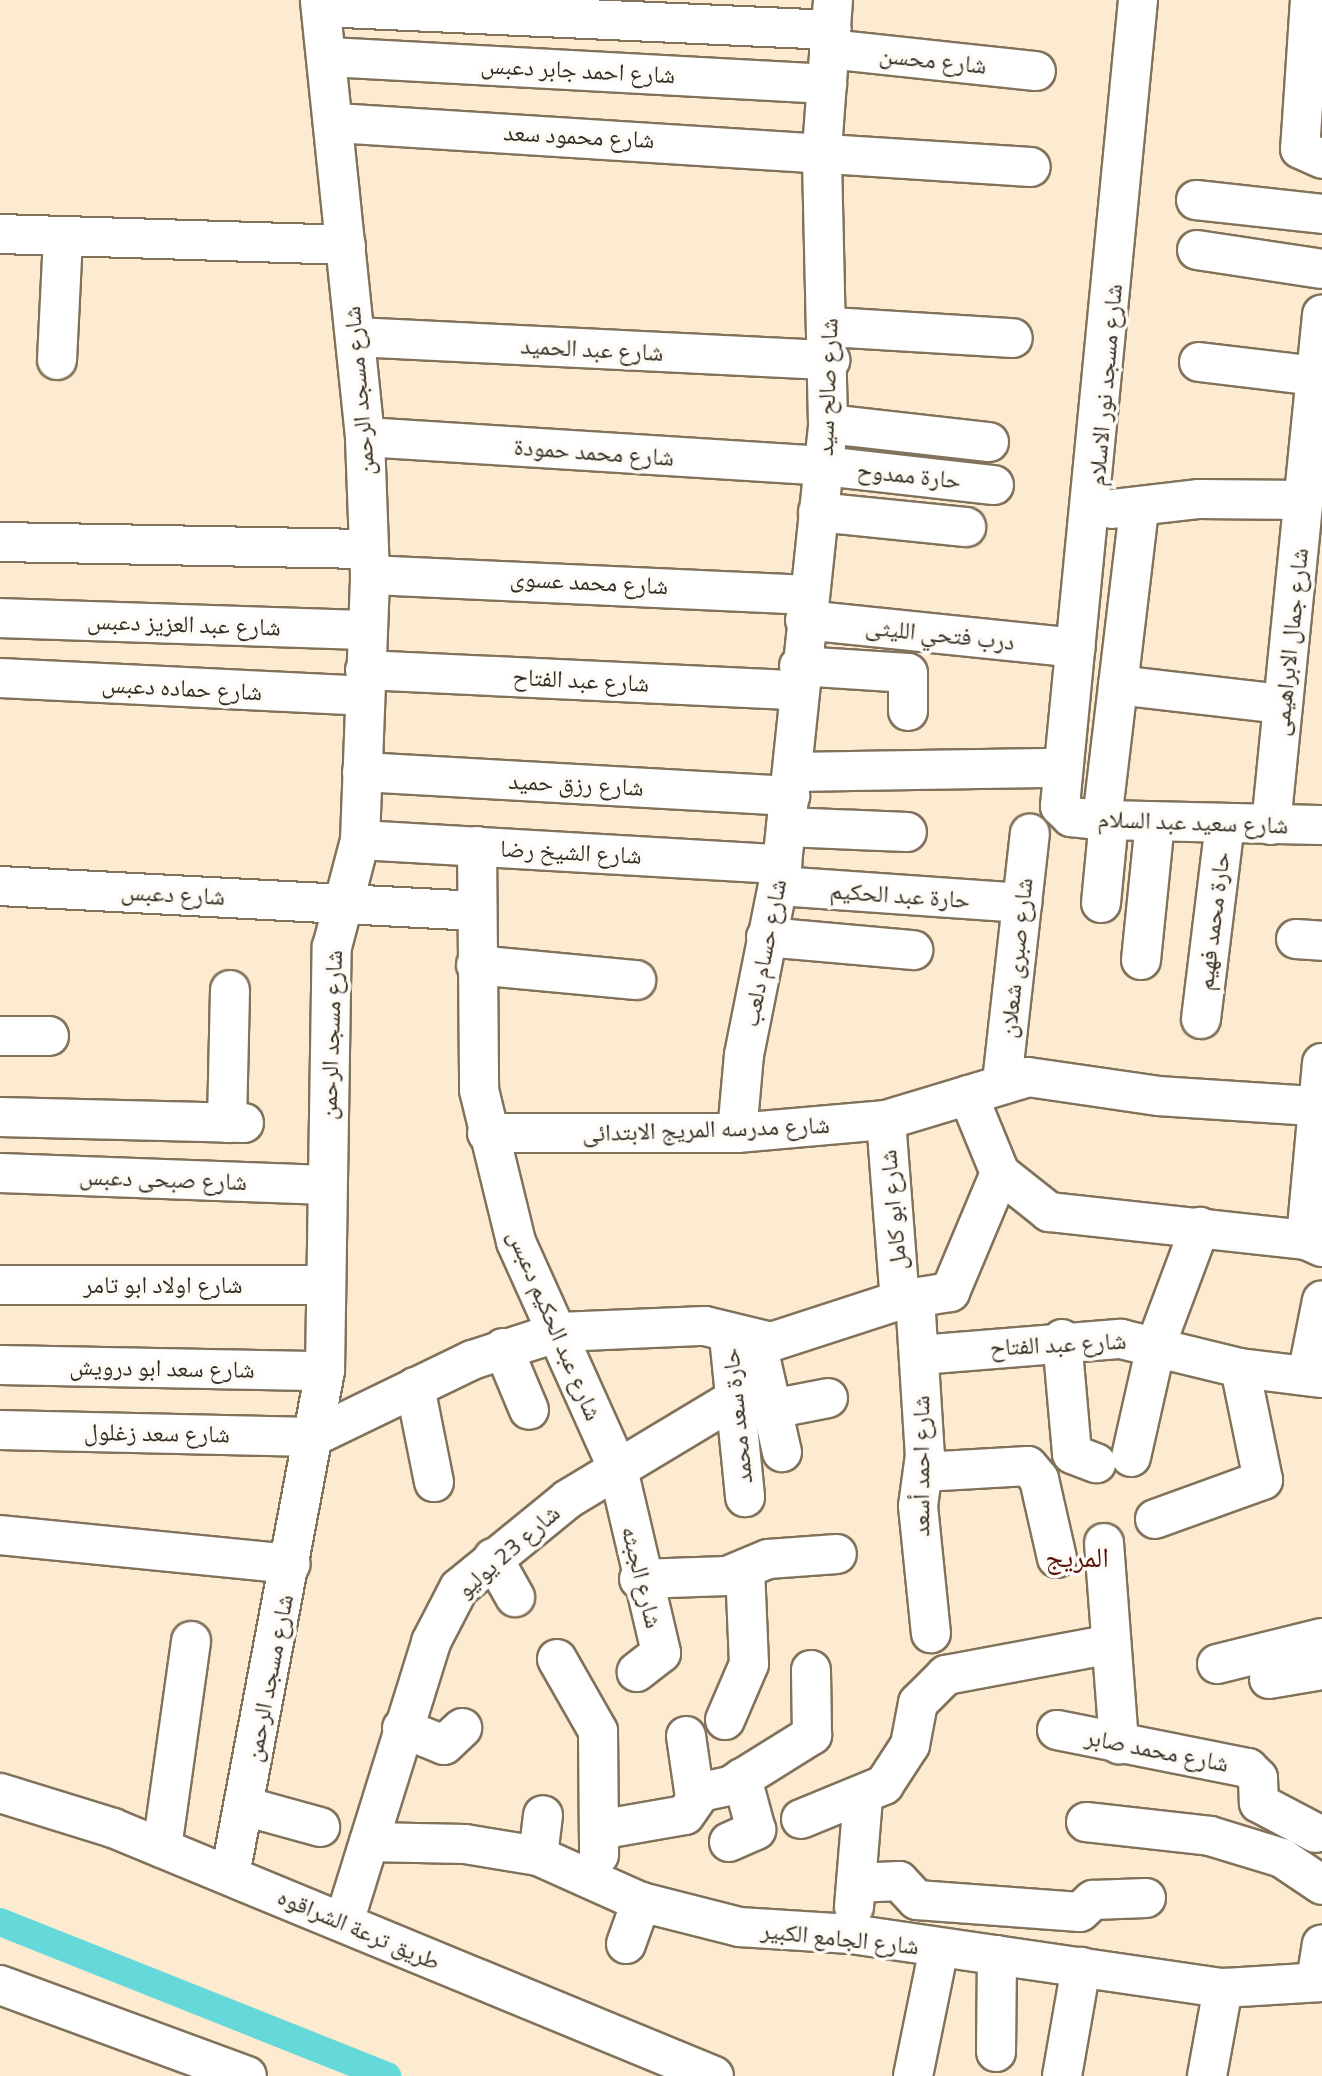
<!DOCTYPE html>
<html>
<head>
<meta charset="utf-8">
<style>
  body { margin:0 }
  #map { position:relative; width:1322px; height:2076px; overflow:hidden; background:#fdebd1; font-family:"Titillium Web","Noto Naskh Arabic",sans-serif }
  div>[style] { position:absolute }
  .canal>* { height:28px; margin:-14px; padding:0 14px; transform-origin:14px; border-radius:14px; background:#65d8da }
  .roads { filter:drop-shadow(2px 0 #81725b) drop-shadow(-2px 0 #81725b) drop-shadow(0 2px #81725b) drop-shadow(0 -2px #81725b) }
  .minor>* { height:38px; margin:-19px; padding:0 19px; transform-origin:19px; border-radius:19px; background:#fff }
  span { translate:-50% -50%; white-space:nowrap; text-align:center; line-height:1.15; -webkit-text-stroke:7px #fefaf5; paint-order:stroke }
  .street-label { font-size:24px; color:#342d23 }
  .quarter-label { font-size:28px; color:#561309 }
</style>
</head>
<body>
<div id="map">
  <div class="canal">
    <i style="left:0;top:1922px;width:417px;rotate:21.7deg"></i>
  </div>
  <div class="roads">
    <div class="minor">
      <i style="left:1138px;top:0;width:810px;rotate:95.53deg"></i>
      <i style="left:1060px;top:806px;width:16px;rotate:45deg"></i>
      <i style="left:1071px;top:817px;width:31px;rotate:6deg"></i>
      <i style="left:1102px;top:820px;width:220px;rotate:1.3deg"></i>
      <i style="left:1310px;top:0;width:149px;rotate:93.8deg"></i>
      <i style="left:1300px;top:149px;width:24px;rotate:24deg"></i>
      <i style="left:321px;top:7px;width:511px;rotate:2.58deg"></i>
      <i style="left:829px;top:49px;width:208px;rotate:6.1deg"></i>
      <i style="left:329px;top:57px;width:499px;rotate:3.1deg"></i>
      <i style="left:336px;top:123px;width:696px;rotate:3.62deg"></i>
      <i style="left:1196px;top:200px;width:127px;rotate:6.3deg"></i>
      <i style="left:0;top:234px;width:346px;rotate:1.8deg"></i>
      <i style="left:1197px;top:250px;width:126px;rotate:8.6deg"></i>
      <i style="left:831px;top:327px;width:182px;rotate:3.5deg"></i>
      <i style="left:355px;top:337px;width:476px;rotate:2.8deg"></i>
      <i style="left:57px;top:360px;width:124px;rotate:-87.2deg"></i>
      <i style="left:1199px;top:362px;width:119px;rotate:6.8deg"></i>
      <i style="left:828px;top:424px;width:162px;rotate:6.4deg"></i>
      <i style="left:365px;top:437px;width:460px;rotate:3.6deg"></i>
      <i style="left:824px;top:466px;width:171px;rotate:6.4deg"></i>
      <i style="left:1112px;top:509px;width:88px;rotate:-6.6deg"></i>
      <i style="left:1199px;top:499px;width:105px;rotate:0.5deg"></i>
      <i style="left:818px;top:512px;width:149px;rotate:5.8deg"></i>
      <i style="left:0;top:542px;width:369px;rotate:1.1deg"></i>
      <i style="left:370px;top:575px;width:438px;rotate:2.6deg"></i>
      <i style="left:0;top:618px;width:367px;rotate:1.9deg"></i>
      <i style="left:805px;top:620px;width:272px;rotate:5.9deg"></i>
      <i style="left:799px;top:666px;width:109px;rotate:3.7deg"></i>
      <i style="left:908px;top:673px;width:38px;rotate:90deg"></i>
      <i style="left:365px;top:670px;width:431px;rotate:2.7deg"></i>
      <i style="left:0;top:678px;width:364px;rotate:2.8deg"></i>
      <i style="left:1118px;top:685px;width:166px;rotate:6.6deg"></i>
      <i style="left:362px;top:772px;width:429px;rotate:3.2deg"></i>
      <i style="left:793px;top:772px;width:268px;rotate:-0.9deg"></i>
      <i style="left:1102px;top:820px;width:314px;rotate:-83.2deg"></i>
      <i style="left:1271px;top:825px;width:513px;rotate:-84.29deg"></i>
      <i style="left:786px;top:827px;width:121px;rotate:2.4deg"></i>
      <i style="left:360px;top:840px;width:423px;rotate:3.3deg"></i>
      <i style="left:477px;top:846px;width:244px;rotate:89.5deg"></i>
      <i style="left:479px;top:1090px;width:156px;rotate:76.3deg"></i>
      <i style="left:516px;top:1242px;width:249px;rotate:65.8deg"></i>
      <i style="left:618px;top:1469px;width:189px;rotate:76.8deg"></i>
      <i style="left:661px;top:1653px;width:31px;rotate:142deg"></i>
      <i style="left:0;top:886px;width:478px;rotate:3deg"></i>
      <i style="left:779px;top:886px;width:244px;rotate:4deg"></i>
      <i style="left:1101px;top:903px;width:83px;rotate:-84.5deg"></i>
      <i style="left:766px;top:937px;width:148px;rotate:5.1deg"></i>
      <i style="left:1296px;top:939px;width:26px;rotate:4deg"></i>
      <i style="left:1141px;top:960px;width:139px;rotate:-84.2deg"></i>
      <i style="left:476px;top:965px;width:161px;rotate:5.4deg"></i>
      <i style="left:1201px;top:1019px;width:197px;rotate:-83deg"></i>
      <i style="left:0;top:1036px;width:49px"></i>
      <i style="left:1322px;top:1063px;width:178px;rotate:95.2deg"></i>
      <i style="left:1306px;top:1240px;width:17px;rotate:24deg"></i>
      <i style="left:1002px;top:1082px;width:250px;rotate:-83.6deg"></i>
      <i style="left:968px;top:1095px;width:84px;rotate:67.7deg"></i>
      <i style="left:1000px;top:1173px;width:63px;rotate:38.5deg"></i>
      <i style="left:1049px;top:1212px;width:259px;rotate:6.2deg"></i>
      <i style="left:0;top:1117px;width:244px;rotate:1.4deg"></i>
      <i style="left:886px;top:1120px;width:181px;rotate:85.6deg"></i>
      <i style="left:227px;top:1123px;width:133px;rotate:-88.7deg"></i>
      <i style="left:487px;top:1133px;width:250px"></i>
      <i style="left:737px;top:1133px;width:150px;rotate:-5deg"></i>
      <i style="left:886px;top:1120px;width:148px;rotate:-16.8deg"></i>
      <i style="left:1028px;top:1077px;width:131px;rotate:8.3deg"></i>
      <i style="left:1158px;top:1096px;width:155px;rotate:3.7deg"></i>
      <i style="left:737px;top:1133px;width:78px;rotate:-84.9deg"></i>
      <i style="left:744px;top:1055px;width:195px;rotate:-78.7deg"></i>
      <i style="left:782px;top:864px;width:442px;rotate:-84deg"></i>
      <i style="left:828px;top:424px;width:274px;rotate:-91.3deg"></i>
      <i style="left:822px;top:150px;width:150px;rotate:-85.8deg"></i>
      <i style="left:0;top:1173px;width:327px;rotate:2.1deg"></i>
      <i style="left:0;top:1285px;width:326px"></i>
      <i style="left:915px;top:1298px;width:157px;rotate:86.4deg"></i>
      <i style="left:925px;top:1455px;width:51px;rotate:97.8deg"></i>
      <i style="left:918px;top:1506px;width:128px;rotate:84.2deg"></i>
      <i style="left:729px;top:1336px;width:162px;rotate:84.3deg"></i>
      <i style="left:1062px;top:1339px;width:115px;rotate:85deg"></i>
      <i style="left:1072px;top:1454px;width:26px;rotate:21deg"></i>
      <i style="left:757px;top:1343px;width:112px;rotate:77.1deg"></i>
      <i style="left:503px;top:1348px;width:67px;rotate:67.2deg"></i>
      <i style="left:920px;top:1355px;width:202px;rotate:-4.6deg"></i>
      <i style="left:1121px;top:1339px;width:122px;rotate:13.7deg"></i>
      <i style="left:1240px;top:1368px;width:83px;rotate:7deg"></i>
      <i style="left:0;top:1365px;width:325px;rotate:1.1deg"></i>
      <i style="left:1307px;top:1376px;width:77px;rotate:-78.8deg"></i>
      <i style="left:415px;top:1387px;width:97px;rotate:78.7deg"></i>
      <i style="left:772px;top:1409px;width:57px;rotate:-11.1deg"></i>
      <i style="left:0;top:1430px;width:313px;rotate:1.3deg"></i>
      <i style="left:313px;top:1437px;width:177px;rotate:-25.8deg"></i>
      <i style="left:472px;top:1360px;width:91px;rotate:-17.8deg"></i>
      <i style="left:559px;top:1332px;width:146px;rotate:-2.4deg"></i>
      <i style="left:705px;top:1326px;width:68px;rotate:13.6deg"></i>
      <i style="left:771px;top:1342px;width:136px;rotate:-18deg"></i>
      <i style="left:900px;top:1300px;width:51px;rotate:-9.1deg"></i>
      <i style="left:950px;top:1292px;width:129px;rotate:-67.2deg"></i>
      <i style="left:1131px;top:1457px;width:118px;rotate:-77.3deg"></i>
      <i style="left:1157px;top:1342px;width:123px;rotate:-69.5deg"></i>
      <i style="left:923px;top:1472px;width:105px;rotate:-3.3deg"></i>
      <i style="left:1028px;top:1466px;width:17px;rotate:50deg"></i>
      <i style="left:1039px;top:1479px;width:81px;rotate:77.2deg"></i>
      <i style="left:1155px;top:1519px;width:115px;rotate:-19.9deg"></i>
      <i style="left:1263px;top:1480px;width:114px;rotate:-101.6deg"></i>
      <i style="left:0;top:1535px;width:292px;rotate:5.7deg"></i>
      <i style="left:1104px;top:1543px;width:202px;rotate:85.7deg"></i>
      <i style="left:493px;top:1558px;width:45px;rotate:60.6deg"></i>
      <i style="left:639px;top:1579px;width:88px;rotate:-2deg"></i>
      <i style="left:727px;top:1576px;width:44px;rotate:-22.5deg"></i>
      <i style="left:768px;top:1559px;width:69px;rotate:-4.1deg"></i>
      <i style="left:557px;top:1659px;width:83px;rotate:60.3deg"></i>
      <i style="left:598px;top:1731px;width:124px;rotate:89.5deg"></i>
      <i style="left:1217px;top:1664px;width:108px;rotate:-13.9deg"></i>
      <i style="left:1269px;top:1679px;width:54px;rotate:-9.6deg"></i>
      <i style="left:725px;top:1720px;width:61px;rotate:-66.8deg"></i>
      <i style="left:749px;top:1664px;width:95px;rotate:-92.4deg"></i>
      <i style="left:402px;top:1728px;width:45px;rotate:22deg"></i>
      <i style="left:444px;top:1745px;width:25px;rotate:-43deg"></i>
      <i style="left:1057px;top:1730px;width:195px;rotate:11.3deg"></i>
      <i style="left:1248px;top:1768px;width:14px;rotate:45deg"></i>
      <i style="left:1258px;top:1778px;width:25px;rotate:88deg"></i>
      <i style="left:1259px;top:1803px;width:64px;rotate:27.8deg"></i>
      <i style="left:686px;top:1736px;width:63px;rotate:81.7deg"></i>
      <i style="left:0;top:1793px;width:118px;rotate:17.2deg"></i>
      <i style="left:113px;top:1828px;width:650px;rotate:22.42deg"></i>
      <i style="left:244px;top:1806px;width:79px;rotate:15.4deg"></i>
      <i style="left:801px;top:1819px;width:90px;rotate:-22.3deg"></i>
      <i style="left:884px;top:1785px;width:48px;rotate:-57deg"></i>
      <i style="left:910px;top:1745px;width:43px;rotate:-79.2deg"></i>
      <i style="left:918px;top:1703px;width:40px;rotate:-45deg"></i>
      <i style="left:946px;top:1675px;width:168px;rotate:-10.6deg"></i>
      <i style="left:1086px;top:1822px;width:125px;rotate:6.4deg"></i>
      <i style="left:1210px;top:1836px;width:75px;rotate:17deg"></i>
      <i style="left:1282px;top:1858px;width:48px;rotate:34deg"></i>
      <i style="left:599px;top:1830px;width:87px;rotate:-9.9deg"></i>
      <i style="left:685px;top:1815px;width:28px;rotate:-55deg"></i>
      <i style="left:701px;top:1792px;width:30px;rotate:-12deg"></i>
      <i style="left:730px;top:1786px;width:97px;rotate:-31.9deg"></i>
      <i style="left:812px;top:1735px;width:65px;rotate:-90.9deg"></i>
      <i style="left:369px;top:1842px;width:96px;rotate:1.2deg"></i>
      <i style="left:465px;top:1844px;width:74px;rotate:9.3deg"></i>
      <i style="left:538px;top:1856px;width:113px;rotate:24.1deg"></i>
      <i style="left:641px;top:1902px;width:101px;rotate:14.3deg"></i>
      <i style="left:739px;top:1927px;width:112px;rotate:3.6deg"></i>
      <i style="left:851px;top:1934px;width:376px;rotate:8.3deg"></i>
      <i style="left:1223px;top:1988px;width:99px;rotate:-3.5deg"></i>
      <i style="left:729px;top:1842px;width:30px;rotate:-24deg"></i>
      <i style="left:756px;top:1830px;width:54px;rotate:-105.1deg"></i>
      <i style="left:162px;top:1848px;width:209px;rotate:-82deg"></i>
      <i style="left:538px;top:1856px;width:41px;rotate:-83deg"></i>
      <i style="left:230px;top:1875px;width:513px;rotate:-79.33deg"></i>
      <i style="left:325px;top:1371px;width:424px;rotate:-89.1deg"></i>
      <i style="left:332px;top:947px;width:111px;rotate:-75.3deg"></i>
      <i style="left:360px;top:840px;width:265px;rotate:-87.8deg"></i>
      <i style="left:370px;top:575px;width:138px;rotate:-92.1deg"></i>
      <i style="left:365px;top:437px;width:439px;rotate:-95.9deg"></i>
      <i style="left:856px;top:1883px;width:43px;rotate:-2.7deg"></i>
      <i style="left:899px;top:1881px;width:26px;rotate:47deg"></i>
      <i style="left:917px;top:1900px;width:163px;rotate:4.2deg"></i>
      <i style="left:1080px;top:1912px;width:18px;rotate:-43deg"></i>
      <i style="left:1093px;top:1900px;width:53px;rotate:-2.2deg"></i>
      <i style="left:854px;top:1907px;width:110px;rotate:-85.3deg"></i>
      <i style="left:344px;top:1922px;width:293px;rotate:-72.7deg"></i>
      <i style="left:431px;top:1642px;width:61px;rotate:-62.6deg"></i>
      <i style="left:459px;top:1588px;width:141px;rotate:-39.2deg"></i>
      <i style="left:568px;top:1499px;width:192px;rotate:-31deg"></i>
      <i style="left:626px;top:1944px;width:45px;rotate:-70.3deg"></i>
      <i style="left:1316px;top:1981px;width:37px;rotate:-81deg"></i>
      <i style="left:0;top:1985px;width:263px;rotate:20.2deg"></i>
      <i style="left:996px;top:2052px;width:97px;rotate:-89.4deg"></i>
      <i style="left:913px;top:2076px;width:131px;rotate:-78.5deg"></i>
      <i style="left:1062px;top:2076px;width:111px;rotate:-80.1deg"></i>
      <i style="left:1207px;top:2076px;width:89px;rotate:-79.7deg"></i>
    </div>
  </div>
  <div class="street-label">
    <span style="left:933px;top:60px;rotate:6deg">شارع محسن</span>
    <span style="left:578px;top:70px;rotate:3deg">شارع احمد جابر دعبس</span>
    <span style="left:579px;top:136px;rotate:3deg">شارع محمود سعد</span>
    <span style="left:592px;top:349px;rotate:3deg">شارع عبد الحميد</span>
    <span style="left:1105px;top:385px;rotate:-85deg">شارع مسجد نور الاسلام</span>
    <span style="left:827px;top:387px;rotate:-88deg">شارع صالح سيد</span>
    <span style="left:359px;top:391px;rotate:-95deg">شارع مسجد الرحمن</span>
    <span style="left:594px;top:452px;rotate:4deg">شارع محمد حمودة</span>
    <span style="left:909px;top:475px;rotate:6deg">حارة ممدوح</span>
    <span style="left:589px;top:582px;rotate:3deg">شارع محمد عسوى</span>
    <span style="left:184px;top:624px;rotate:2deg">شارع عبد العزيز دعبس</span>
    <span style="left:940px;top:634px;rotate:6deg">درب فتحي الليثى</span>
    <span style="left:1290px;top:642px;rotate:-84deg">شارع جمال الابراهيمى</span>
    <span style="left:581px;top:680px;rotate:3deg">شارع عبد الفتاح</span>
    <span style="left:182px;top:688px;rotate:3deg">شارع حماده دعبس</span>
    <span style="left:576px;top:784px;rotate:3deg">شارع رزق حميد</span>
    <span style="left:1193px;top:822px;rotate:2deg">شارع سعيد عبد السلام</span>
    <span style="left:571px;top:852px;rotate:3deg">شارع الشيخ رضا</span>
    <span style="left:173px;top:894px;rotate:3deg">شارع دعبس</span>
    <span style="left:900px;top:895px;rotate:4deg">حارة عبد الحكيم</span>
    <span style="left:1213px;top:921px;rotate:-83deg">حارة محمد فهيم</span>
    <span style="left:764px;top:953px;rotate:-79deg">شارع حسام دلعب</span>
    <span style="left:1016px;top:958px;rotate:-84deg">شارع صبرى شعلان</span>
    <span style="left:331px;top:1035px;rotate:-88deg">شارع مسجد الرحمن</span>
    <span style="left:706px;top:1129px;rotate:-2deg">شارع مدرسه المريج الابتدائى</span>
    <span style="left:163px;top:1179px;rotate:2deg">شارع صبحى دعبس</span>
    <span style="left:893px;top:1210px;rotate:-95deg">شارع ابو كامل</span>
    <span style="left:163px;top:1285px">شارع اولاد ابو تامر</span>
    <span style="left:555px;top:1325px;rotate:67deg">شارع عبد الحكيم دعبس</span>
    <span style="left:1058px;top:1344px;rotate:-3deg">شارع عبد الفتاح</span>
    <span style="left:162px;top:1368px;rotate:1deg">شارع سعد ابو درويش</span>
    <span style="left:737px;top:1416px;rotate:-96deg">حارة سعد محمد</span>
    <span style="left:157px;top:1433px;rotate:1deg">شارع سعد زغلول</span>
    <span style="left:921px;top:1466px;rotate:-90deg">شارع احمد أسعد</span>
    <span style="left:508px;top:1551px;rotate:-41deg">شارع 23 يوليو</span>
    <span style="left:642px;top:1577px;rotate:76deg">شارع الجبثه</span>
    <span style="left:269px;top:1678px;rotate:-79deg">شارع مسجد الرحمن</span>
    <span style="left:1157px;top:1750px;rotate:11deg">شارع محمد صابر</span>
    <span style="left:359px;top:1929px;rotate:23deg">طريق ترعة الشراقوه</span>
    <span style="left:840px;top:1938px;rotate:6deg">شارع الجامع الكبير</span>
  </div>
  <div class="quarter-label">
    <span style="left:1077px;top:1557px">المريج</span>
  </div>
</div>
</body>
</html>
